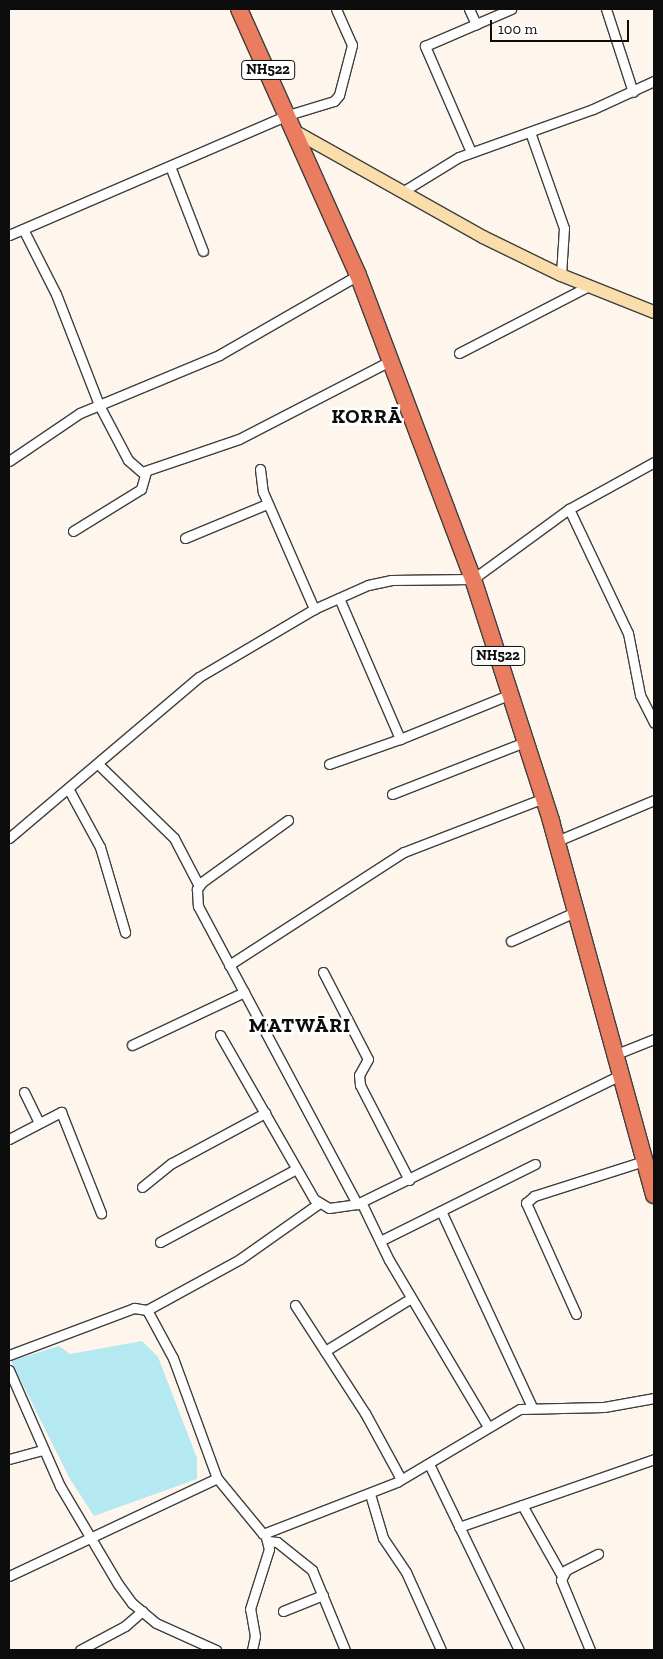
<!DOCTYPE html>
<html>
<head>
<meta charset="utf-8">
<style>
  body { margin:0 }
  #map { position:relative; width:663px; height:1659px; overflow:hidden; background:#fef6ec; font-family:"Zilla Slab",serif }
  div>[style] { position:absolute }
  .water>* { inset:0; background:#b5e9f1 }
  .roads { filter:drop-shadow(1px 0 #3f3f3f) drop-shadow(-1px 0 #3f3f3f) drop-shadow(0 1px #3f3f3f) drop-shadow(0 -1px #3f3f3f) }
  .street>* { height:9px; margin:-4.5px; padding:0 4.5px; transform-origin:4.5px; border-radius:4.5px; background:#fff }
  .secondary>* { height:12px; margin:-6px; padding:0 6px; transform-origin:6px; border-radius:6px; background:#f9deac }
  .highway>* { height:16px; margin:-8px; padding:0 8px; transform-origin:8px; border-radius:8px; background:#ea7d5f }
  span { translate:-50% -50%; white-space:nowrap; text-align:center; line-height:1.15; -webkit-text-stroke:5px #fff; paint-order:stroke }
  .shield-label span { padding:1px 4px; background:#fff; border:1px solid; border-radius:4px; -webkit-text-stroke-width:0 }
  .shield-label { font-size:14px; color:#0c0c0c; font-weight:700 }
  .district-label { font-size:20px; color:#0c0c0c; font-weight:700; letter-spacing:1px }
  .frame { position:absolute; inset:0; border:10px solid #0c0c0c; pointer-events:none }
  .scale { position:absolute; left:490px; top:20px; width:139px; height:22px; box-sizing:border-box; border:2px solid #0c0c0c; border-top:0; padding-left:6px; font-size:15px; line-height:18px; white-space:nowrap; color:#0c0c0c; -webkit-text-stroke:4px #fff; paint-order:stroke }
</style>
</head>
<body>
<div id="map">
  <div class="water">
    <i style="clip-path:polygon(142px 1341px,158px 1357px,197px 1458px,197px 1479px,94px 1516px,70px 1479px,11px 1361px,59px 1346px,70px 1354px)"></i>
  </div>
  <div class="roads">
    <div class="street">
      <i style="left:469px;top:9px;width:17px;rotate:65deg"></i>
      <i style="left:606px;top:9px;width:87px;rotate:72deg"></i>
      <i style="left:530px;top:132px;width:102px;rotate:70.5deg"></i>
      <i style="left:564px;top:228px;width:47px;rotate:93.7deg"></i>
      <i style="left:471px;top:152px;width:116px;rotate:-113.5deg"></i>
      <i style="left:425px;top:46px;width:94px;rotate:-23.3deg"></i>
      <i style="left:170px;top:166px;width:91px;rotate:68.8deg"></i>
      <i style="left:402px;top:192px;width:67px;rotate:-31.6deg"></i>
      <i style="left:459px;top:157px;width:142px;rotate:-19.7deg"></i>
      <i style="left:593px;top:109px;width:67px;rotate:-24.7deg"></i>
      <i style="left:23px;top:229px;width:73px;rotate:63.1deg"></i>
      <i style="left:56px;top:294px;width:119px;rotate:68.8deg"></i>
      <i style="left:99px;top:405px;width:62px;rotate:62.2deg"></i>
      <i style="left:128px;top:460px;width:18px;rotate:41deg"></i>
      <i style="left:142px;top:472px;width:102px;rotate:-18.8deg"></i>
      <i style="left:239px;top:439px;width:172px;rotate:-27.3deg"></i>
      <i style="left:9px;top:235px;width:304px;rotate:-23.3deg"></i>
      <i style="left:288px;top:115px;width:48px;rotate:-16.9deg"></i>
      <i style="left:334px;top:101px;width:8px;rotate:-50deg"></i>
      <i style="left:339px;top:95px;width:52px;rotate:-75.4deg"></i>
      <i style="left:352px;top:45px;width:39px;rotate:-114deg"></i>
      <i style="left:459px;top:353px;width:146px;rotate:-27.3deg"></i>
      <i style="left:9px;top:461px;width:86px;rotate:-34.1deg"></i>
      <i style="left:80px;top:413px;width:151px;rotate:-22.6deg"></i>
      <i style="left:219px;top:355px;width:160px;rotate:-29.9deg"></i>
      <i style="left:260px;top:469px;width:23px;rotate:83deg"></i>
      <i style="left:263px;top:492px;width:128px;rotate:66.4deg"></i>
      <i style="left:569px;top:509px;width:137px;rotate:64.6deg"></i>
      <i style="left:628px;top:633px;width:63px;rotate:79deg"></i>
      <i style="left:640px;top:695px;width:31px;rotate:63deg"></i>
      <i style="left:73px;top:531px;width:80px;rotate:-31.7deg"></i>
      <i style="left:141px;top:489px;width:18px;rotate:-74deg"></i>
      <i style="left:185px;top:538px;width:89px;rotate:-22.5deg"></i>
      <i style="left:339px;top:598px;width:154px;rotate:66.6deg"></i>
      <i style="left:98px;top:764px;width:106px;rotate:44.2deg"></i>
      <i style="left:174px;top:838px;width:54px;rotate:62.5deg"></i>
      <i style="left:329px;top:764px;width:75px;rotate:-19.4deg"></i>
      <i style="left:400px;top:739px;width:120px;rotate:-22.1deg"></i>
      <i style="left:69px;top:790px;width:65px;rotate:61.5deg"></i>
      <i style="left:100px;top:847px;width:89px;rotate:73.6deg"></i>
      <i style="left:392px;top:794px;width:145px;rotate:-21.4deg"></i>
      <i style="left:288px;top:820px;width:106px;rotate:144.2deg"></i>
      <i style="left:202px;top:882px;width:9px;rotate:126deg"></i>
      <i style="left:197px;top:889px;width:17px;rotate:87deg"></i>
      <i style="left:198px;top:906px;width:338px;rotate:61.9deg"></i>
      <i style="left:357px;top:1204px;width:293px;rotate:-26.1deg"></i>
      <i style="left:9px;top:838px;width:249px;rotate:-40.3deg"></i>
      <i style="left:199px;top:677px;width:134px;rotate:-30.6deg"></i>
      <i style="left:314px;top:609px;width:59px;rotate:-24deg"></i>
      <i style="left:368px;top:585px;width:24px;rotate:-12deg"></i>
      <i style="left:391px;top:580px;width:82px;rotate:-0.7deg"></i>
      <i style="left:473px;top:579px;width:119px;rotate:-36.1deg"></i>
      <i style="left:569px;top:509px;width:97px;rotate:-28.9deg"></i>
      <i style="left:557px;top:841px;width:105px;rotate:-22.9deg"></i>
      <i style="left:511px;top:941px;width:72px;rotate:-24.4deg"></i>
      <i style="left:229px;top:965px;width:208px;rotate:-32.9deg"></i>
      <i style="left:404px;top:852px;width:150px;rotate:-21.1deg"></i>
      <i style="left:323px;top:972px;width:98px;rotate:62.7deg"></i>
      <i style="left:368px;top:1059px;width:18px;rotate:119deg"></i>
      <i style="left:359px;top:1075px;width:10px;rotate:84deg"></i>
      <i style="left:360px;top:1085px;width:107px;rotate:62.7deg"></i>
      <i style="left:220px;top:1035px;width:189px;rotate:60.2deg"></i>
      <i style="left:314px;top:1199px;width:17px;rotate:31deg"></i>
      <i style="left:329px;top:1208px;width:28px;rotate:-8deg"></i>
      <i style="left:132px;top:1045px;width:124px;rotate:-25.3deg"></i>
      <i style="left:614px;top:1055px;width:43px;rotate:-21.8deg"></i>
      <i style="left:24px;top:1092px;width:34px;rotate:64deg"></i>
      <i style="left:9px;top:1139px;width:59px;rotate:-27.4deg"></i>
      <i style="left:61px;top:1112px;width:109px;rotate:68.4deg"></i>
      <i style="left:142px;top:1187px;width:38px;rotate:-39deg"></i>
      <i style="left:172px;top:1163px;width:106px;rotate:-28.3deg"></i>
      <i style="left:362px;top:1204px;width:62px;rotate:64.3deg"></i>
      <i style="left:389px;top:1260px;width:192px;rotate:59.3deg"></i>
      <i style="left:441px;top:1211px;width:216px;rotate:65.1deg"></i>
      <i style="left:380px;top:1241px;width:173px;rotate:-26.4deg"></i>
      <i style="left:160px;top:1242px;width:154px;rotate:-28.2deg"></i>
      <i style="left:295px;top:1305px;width:129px;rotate:57.1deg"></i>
      <i style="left:365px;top:1413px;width:75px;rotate:61.4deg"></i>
      <i style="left:147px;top:1310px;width:106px;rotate:-28.7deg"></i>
      <i style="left:240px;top:1259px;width:95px;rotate:-35.2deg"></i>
      <i style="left:576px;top:1314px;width:122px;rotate:-114.2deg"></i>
      <i style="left:526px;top:1203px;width:11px;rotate:-41deg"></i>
      <i style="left:534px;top:1196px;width:115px;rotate:-17.7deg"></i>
      <i style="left:325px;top:1351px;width:101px;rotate:-31.6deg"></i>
      <i style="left:9px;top:1355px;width:134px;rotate:-20.6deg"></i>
      <i style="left:134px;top:1308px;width:13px;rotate:9deg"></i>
      <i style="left:147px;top:1310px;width:55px;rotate:61.6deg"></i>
      <i style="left:173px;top:1358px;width:128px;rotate:69.9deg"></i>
      <i style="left:217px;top:1478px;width:72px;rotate:50.6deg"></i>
      <i style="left:263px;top:1534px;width:144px;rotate:-21.2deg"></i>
      <i style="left:397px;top:1482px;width:143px;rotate:-30.7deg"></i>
      <i style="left:520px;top:1409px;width:84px;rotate:-1.4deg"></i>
      <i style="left:604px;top:1407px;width:51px;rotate:-10.2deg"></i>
      <i style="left:9px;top:1370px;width:127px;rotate:66.3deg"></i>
      <i style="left:60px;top:1486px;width:114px;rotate:59.4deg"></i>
      <i style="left:118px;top:1584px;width:24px;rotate:54deg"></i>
      <i style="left:132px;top:1603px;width:31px;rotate:40deg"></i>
      <i style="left:156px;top:1623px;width:66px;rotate:24.2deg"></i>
      <i style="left:9px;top:1459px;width:35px;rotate:-15deg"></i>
      <i style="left:429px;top:1464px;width:207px;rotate:64.2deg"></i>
      <i style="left:370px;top:1494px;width:46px;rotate:73.5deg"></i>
      <i style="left:383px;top:1538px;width:41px;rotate:55.9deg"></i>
      <i style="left:406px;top:1572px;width:85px;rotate:65.8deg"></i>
      <i style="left:522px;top:1505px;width:81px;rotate:60.6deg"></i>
      <i style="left:459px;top:1527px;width:207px;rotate:-19.2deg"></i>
      <i style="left:268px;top:1541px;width:9px;rotate:6deg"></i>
      <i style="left:277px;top:1542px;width:45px;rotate:38.7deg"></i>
      <i style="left:312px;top:1570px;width:87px;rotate:67.6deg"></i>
      <i style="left:9px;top:1576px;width:230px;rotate:-25.2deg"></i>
      <i style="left:283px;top:1611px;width:43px;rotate:-21.8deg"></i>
      <i style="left:80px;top:1650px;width:51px;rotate:-28.1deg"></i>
      <i style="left:125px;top:1626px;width:23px;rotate:-41deg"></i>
      <i style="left:252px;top:1650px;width:14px;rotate:-78deg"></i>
      <i style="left:255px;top:1636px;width:27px;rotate:-100deg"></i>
      <i style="left:250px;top:1609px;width:63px;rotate:-72.4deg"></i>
      <i style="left:269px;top:1549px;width:11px;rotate:-105deg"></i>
      <i style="left:590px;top:1650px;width:76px;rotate:-112.5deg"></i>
      <i style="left:561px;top:1580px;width:11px;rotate:-63deg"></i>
      <i style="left:566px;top:1570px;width:36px;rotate:-27deg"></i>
    </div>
    <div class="secondary">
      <i style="left:296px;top:132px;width:214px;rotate:29.3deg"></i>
      <i style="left:483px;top:237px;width:87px;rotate:26deg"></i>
      <i style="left:561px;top:275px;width:100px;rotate:21.7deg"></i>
    </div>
    <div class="highway">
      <i style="left:239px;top:9px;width:291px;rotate:65.9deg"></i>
      <i style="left:358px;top:275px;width:325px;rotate:69.3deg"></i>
      <i style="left:473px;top:579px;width:254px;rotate:72.1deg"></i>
      <i style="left:551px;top:821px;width:388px;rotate:74.6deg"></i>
    </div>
  </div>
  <div class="shield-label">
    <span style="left:268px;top:70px">NH522</span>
    <span style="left:498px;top:656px">NH522</span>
  </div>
  <div class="district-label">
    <span style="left:367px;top:416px">KORRĀ</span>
    <span style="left:300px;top:1025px">MATWĀRI</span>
  </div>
  <div class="frame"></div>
  <div class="scale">100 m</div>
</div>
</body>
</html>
